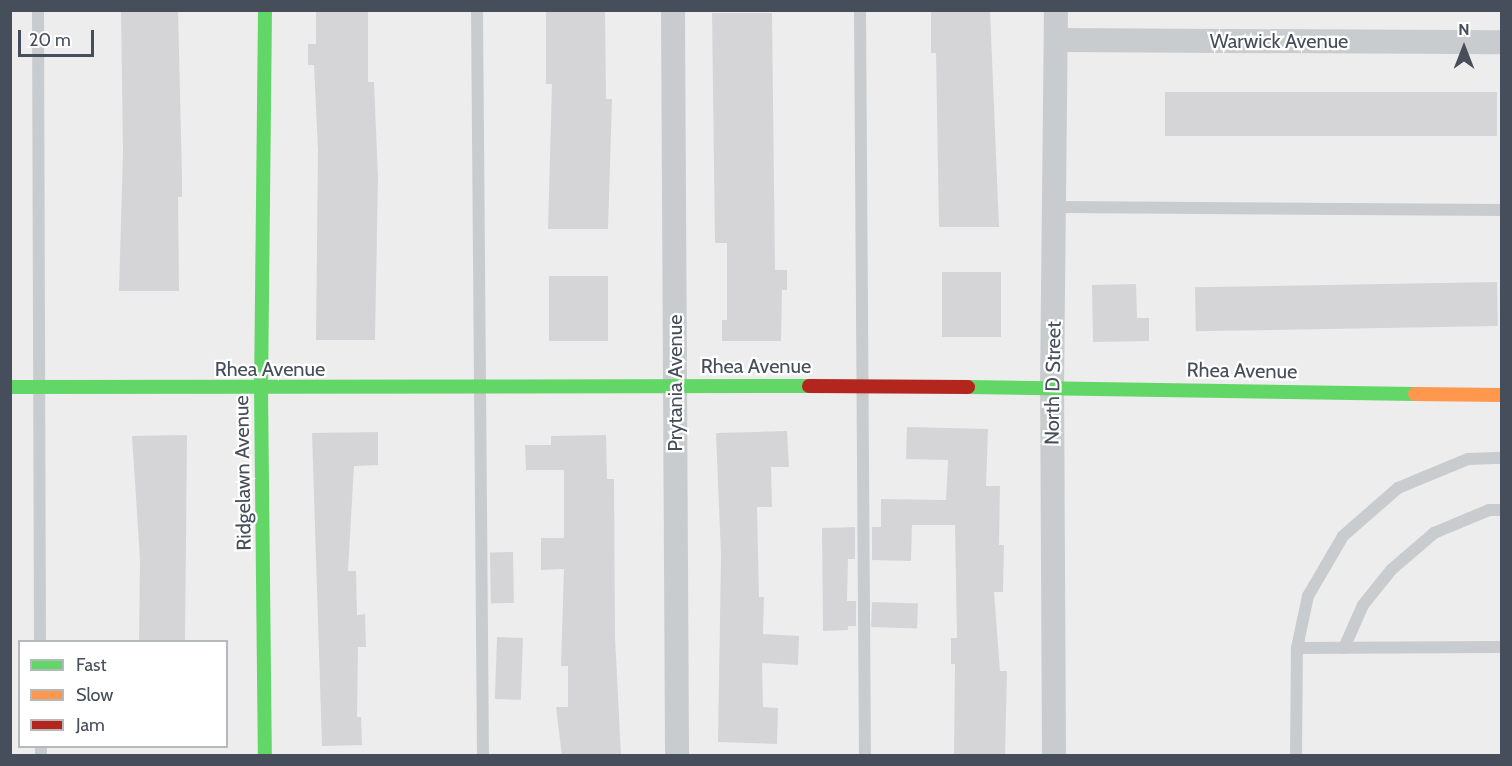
<!DOCTYPE html>
<html>
<head>
<meta charset="utf-8">
<style>
  body { margin:0 }
  #map { position:relative; width:1512px; height:766px; overflow:hidden; background:#eeeded; font-family:Cabin,sans-serif }
  div>[style] { position:absolute }
  .building>* { inset:0; background:#d5d5d8; transform-origin:0 0 }
  .lane>* { height:12px; margin:-6px; padding:0 6px; transform-origin:6px; border-radius:6px; background:#c9ccce }
  .street>* { height:24px; margin:-12px; padding:0 12px; transform-origin:12px; border-radius:12px; background:#c9ccce }
  .fast>* { height:14px; margin:-7px; padding:0 7px; transform-origin:7px; border-radius:7px; background:#63d668 }
  .slow>* { height:14px; margin:-7px; padding:0 7px; transform-origin:7px; border-radius:7px; background:#ff974d }
  .jam>* { height:14px; margin:-7px; padding:0 7px; transform-origin:7px; border-radius:7px; background:#b3261e }
  span { translate:-50% -50%; white-space:nowrap; text-align:center; line-height:1.15; -webkit-text-stroke:4.5px #fff; paint-order:stroke }
  .street-label { font-size:20px; color:#454e5a }
  .frame { position:absolute; inset:0; border:12px solid #454e5a; pointer-events:none }
  .legend { position:absolute; left:18px; top:640px; width:210px; height:108px; box-sizing:border-box; background:#fff; border:2px solid #b5b8bd; margin:0; padding:8px 10px; list-style:none; font-size:18px; color:#454e5a }
  .legend li { display:flex; align-items:center; gap:12px; height:30px }
  .legend b { width:30px; border:2px solid #b5b8bd }
  .north { position:absolute; left:1434px; top:18px; width:60px; height:60px; -webkit-text-stroke:4px #fff; paint-order:stroke; rotate:0deg; font-size:16px; font-weight:700; line-height:24px; text-align:center; color:#454e5a }
  .north::after { content:''; display:block; margin:auto; width:21px; height:27px; background:#454e5a; clip-path:polygon(50% 0,100% 100%,50% 72%,0 100%) }
  .scale { position:absolute; left:18px; top:30px; width:76px; height:27px; box-sizing:border-box; border:3px solid #454e5a; border-top:0; padding-left:8px; font-size:18px; line-height:21px; white-space:nowrap; color:#454e5a; -webkit-text-stroke:4px #fff; paint-order:stroke }
</style>
</head>
<body>
<div id="map">
  <div class="building">
    <i style="clip-path:polygon(121px 10px,178px 10px,182px 177px,182px 197px,178px 197px,179px 291px,119px 291px,123px 152px)"></i>
    <i style="clip-path:polygon(316px 10px,368px 10px,368px 82px,374px 82px,378px 177px,375px 340px,316px 340px,318px 150px,314px 65px,308px 65px,308px 44px,316px 44px)"></i>
    <i style="clip-path:polygon(546px 10px,605px 10px,606px 99px,612px 99px,608px 229px,548px 229px,552px 84px,546px 84px)"></i>
    <i style="clip-path:polygon(931px 10px,990px 10px,999px 227px,939px 227px,936px 53px,931px 53px)"></i>
    <i style="clip-path:polygon(712px 13px,772px 13px,775px 270px,787px 270px,787px 290px,782px 290px,781px 341px,722px 341px,722px 320px,727px 320px,727px 243px,715px 243px)"></i>
    <i style="left:1165px;top:92px;width:332px;height:44px"></i>
    <i style="left:942px;top:272px;width:59px;height:65px"></i>
    <i style="left:549px;top:276px;width:59px;height:65px"></i>
    <i style="left:1497px;top:282px;width:44px;height:302px;rotate:89deg"></i>
    <i style="clip-path:polygon(1136px 284px,1137px 318px,1149px 318px,1149px 341px,1093px 342px,1092px 285px)"></i>
    <i style="clip-path:polygon(907px 427px,988px 429px,986px 486px,1000px 486px,999px 545px,1004px 545px,1003px 592px,994px 592px,1000px 671px,1007px 671px,1005px 756px,954px 756px,955px 664px,951px 664px,951px 638px,957px 638px,955px 525px,912px 525px,911px 561px,872px 560px,872px 527px,881px 527px,881px 499px,946px 500px,948px 460px,906px 459px)"></i>
    <i style="clip-path:polygon(787px 431px,789px 467px,771px 467px,772px 507px,757px 507px,759px 597px,764px 597px,763px 634px,799px 636px,798px 665px,762px 663px,763px 707px,778px 708px,777px 744px,718px 742px,721px 555px,716px 433px)"></i>
    <i style="clip-path:polygon(378px 432px,378px 465px,354px 466px,348px 571px,356px 571px,357px 615px,365px 614px,366px 647px,358px 647px,357px 717px,361px 717px,362px 745px,322px 746px,312px 433px)"></i>
    <i style="clip-path:polygon(187px 435px,185px 642px,139px 642px,140px 559px,132px 436px)"></i>
    <i style="clip-path:polygon(606px 435px,607px 479px,614px 479px,615px 636px,621px 756px,562px 756px,556px 707px,568px 707px,568px 666px,561px 666px,564px 569px,541px 570px,541px 538px,564px 538px,564px 470px,526px 470px,525px 445px,551px 445px,551px 436px)"></i>
    <i style="clip-path:polygon(855px 527px,855px 559px,848px 559px,847px 601px,856px 601px,856px 626px,848px 626px,848px 630px,823px 631px,822px 528px)"></i>
    <i style="left:513px;top:552px;width:51px;height:23px;rotate:89deg"></i>
    <i style="left:872px;top:602px;width:46px;height:25px;rotate:2deg"></i>
    <i style="left:497px;top:637px;width:26px;height:62px;rotate:2deg"></i>
  </div>
  <div class="lane">
    <i style="left:38px;top:10px;width:632px;rotate:89.82deg"></i>
    <i style="left:477px;top:10px;width:746px;rotate:89.54deg"></i>
    <i style="left:860px;top:10px;width:746px;rotate:89.62deg"></i>
    <i style="left:1056px;top:207px;width:446px;rotate:0.4deg"></i>
    <i style="left:1297px;top:648px;width:205px;rotate:-0.3deg"></i>
    <i style="left:1344px;top:648px;width:47px;rotate:-66.2deg"></i>
    <i style="left:1363px;top:605px;width:45px;rotate:-51.3deg"></i>
    <i style="left:1391px;top:570px;width:57px;rotate:-40.7deg"></i>
    <i style="left:1434px;top:533px;width:60px;rotate:-22.7deg"></i>
    <i style="left:1489px;top:510px;width:13px"></i>
    <i style="left:41px;top:746px;width:10px;rotate:90deg"></i>
    <i style="left:1296px;top:756px;width:108px;rotate:-89.5deg"></i>
    <i style="left:1297px;top:648px;width:53px;rotate:-78.1deg"></i>
    <i style="left:1308px;top:596px;width:69px;rotate:-59.7deg"></i>
    <i style="left:1343px;top:536px;width:73px;rotate:-41.1deg"></i>
    <i style="left:1398px;top:488px;width:76px;rotate:-22.5deg"></i>
    <i style="left:1468px;top:459px;width:34px;rotate:-2deg"></i>
  </div>
  <div class="street">
    <i style="left:673px;top:10px;width:746px;rotate:89.69deg"></i>
    <i style="left:1056px;top:40px;width:446px;rotate:0.3deg"></i>
    <i style="left:1054px;top:756px;width:368px;rotate:-90.3deg"></i>
    <i style="left:1052px;top:388px;width:378px;rotate:-89.4deg"></i>
  </div>
  <div class="fast">
    <i style="left:265px;top:10px;width:378px;rotate:90.6deg"></i>
    <i style="left:261px;top:388px;width:368px;rotate:89.4deg"></i>
    <i style="left:10px;top:387px;width:799px;rotate:-0.07deg"></i>
    <i style="left:968px;top:387px;width:447px;rotate:0.9deg"></i>
  </div>
  <div class="slow">
    <i style="left:1415px;top:394px;width:87px;rotate:0.7deg"></i>
  </div>
  <div class="jam">
    <i style="left:809px;top:386px;width:159px;rotate:0.4deg"></i>
  </div>
  <div class="street-label">
    <span style="left:1279px;top:41px">Warwick Avenue</span>
    <span style="left:756px;top:366px">Rhea Avenue</span>
    <span style="left:270px;top:369px">Rhea Avenue</span>
    <span style="left:1242px;top:371px;rotate:1deg">Rhea Avenue</span>
    <span style="left:675px;top:383px;rotate:-90deg">Prytania Avenue</span>
    <span style="left:1053px;top:383px;rotate:-89deg">North D Street</span>
    <span style="left:243px;top:473px;rotate:-91deg">Ridgelawn Avenue</span>
  </div>
  <div class="frame"></div>
  <ul class="legend">
  <li><b style="height:8px;background:#63d668"></b>Fast</li>
  <li><b style="height:8px;background:#ff974d"></b>Slow</li>
  <li><b style="height:8px;background:#b3261e"></b>Jam</li>
  </ul>
  <div class="north">N</div>
  <div class="scale">20 m</div>
</div>
</body>
</html>
